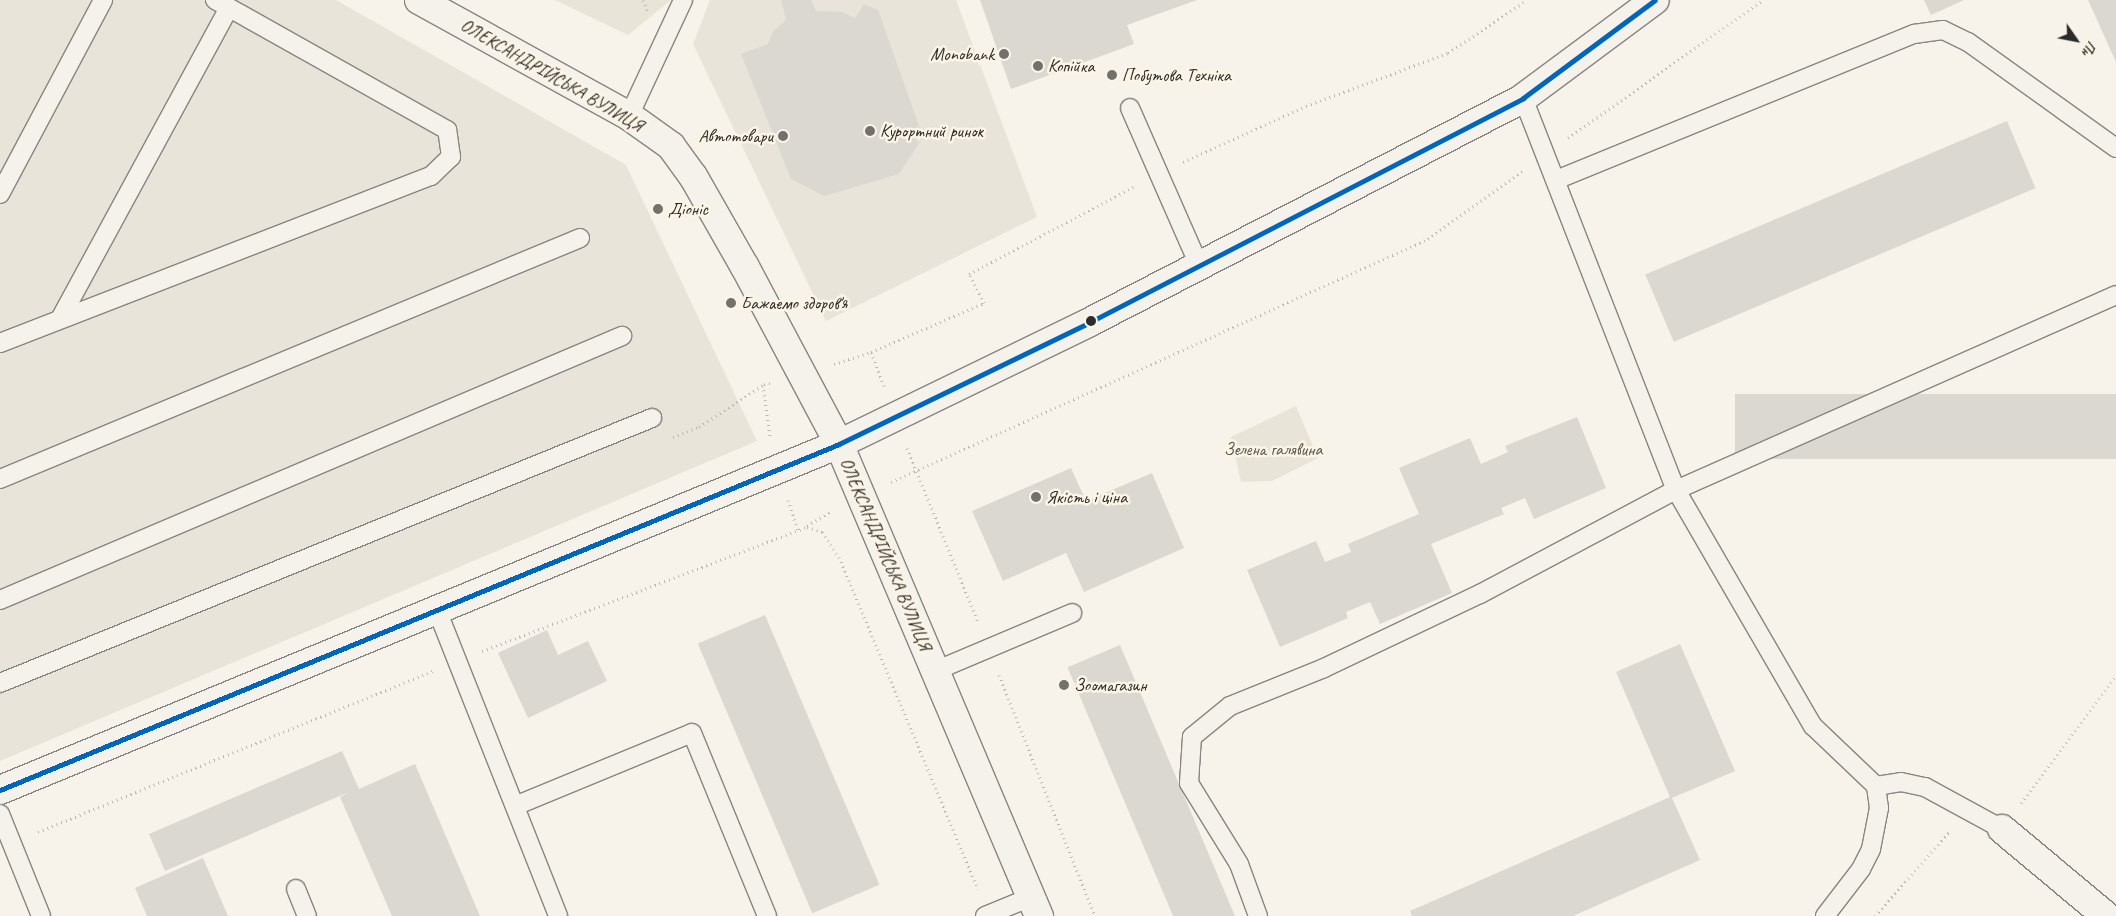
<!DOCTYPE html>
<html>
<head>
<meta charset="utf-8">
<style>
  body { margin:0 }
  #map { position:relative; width:2116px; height:916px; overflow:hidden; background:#f7f3ea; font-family:Caveat,sans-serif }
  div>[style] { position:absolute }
  .built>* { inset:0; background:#e9e4d9 }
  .green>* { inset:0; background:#e9e4d8 }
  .building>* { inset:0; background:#dad8d1; transform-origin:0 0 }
  .path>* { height:3px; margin-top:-1.5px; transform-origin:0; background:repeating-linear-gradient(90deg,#bbb8b4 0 1px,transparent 0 5px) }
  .roads { filter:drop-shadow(1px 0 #878581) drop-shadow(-1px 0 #878581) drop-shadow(0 1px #878581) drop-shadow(0 -1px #878581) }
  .lane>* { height:18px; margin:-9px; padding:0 9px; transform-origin:9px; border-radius:9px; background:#f5f2ec }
  .street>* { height:28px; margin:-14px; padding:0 14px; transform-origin:14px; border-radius:14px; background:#f5f2ec }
  .secondary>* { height:28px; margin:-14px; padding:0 14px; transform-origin:14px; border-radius:14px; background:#f5f2ec }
  .bus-1>* { height:5px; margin:-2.5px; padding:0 2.5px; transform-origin:2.5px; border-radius:2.5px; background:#0065bd }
  .dots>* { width:14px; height:14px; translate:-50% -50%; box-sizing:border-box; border:2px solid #fcf5e5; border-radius:50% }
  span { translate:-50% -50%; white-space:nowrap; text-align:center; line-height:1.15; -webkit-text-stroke:5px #fcf5e5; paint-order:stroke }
  .poi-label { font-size:18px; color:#2b2b2b }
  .right { translate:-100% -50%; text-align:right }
  .left { translate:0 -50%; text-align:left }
  .street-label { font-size:18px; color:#2b2b2b }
  .park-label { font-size:18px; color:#585653 }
  .north { position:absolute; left:2051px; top:15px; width:50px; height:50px; -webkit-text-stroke:4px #fcf5e5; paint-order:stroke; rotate:123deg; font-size:14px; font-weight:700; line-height:20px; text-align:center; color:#2b2b2b }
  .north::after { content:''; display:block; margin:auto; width:18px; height:22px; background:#2b2b2b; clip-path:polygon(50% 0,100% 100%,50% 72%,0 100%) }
</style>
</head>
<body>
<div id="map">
  <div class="built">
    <i style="clip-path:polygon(0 0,336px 0,626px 165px,757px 441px,0 761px)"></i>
    <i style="clip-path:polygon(710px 0,956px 0,1037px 217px,826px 321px,693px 44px)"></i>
  </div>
  <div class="green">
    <i style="clip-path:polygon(555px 0,671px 0,628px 35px)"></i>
    <i style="clip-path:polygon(1296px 406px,1318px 458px,1272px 481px,1241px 482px,1231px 437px)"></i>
  </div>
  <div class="building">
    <i style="clip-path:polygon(781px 0,811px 0,816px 11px,842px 12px,855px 18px,864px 4px,878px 10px,923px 137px,899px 174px,824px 196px,791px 179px,741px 54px,768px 44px,773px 32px,786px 20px)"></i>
    <i style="clip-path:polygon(980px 0,1197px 0,1127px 25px,1134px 44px,1011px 89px)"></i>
    <i style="clip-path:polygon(1924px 0,1964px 0,1931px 15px)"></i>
    <i style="clip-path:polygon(2088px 0,2116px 0,2116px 62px)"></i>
    <i style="left:2007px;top:121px;width:73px;height:393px;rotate:67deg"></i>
    <i style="left:2116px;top:394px;width:65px;height:381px;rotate:90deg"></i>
    <i style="clip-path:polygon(1577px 417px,1606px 488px,1534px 519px,1525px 498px,1501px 508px,1504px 514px,1431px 544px,1452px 593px,1380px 624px,1370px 602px,1346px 612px,1348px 618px,1280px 647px,1247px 570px,1316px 541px,1325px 562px,1351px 552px,1348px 544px,1419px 514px,1399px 468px,1470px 438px,1481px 464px,1508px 452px,1505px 446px)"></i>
    <i style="clip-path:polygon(1071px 468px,1086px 501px,1152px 473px,1184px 548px,1084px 592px,1066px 553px,1003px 581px,972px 511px)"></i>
    <i style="left:765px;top:615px;width:293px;height:73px;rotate:67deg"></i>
    <i style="clip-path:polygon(547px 630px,558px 655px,588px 641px,607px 681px,528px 718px,498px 653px)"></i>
    <i style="clip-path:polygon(1680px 644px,1735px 771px,1672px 798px,1700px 860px,1573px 916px,1412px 916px,1410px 911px,1670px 797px,1616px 672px)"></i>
    <i style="left:1120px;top:645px;width:294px;height:57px;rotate:67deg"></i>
    <i style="clip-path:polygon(342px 751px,359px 789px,415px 764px,480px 916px,392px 916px,340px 797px,349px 792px,165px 871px,149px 834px)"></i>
    <i style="clip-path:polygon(203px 858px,228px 916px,147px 916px,135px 888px)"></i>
  </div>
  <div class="path">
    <i style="left:643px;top:0;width:11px;rotate:68deg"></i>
    <i style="left:1568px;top:138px;width:239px;rotate:-35.3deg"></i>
    <i style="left:1183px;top:162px;width:135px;rotate:-24.5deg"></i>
    <i style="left:1306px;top:106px;width:152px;rotate:-20.5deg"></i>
    <i style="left:1448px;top:53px;width:95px;rotate:-33.9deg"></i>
    <i style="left:834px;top:364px;width:39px;rotate:-18deg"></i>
    <i style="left:770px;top:383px;width:7px;rotate:164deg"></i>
    <i style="left:763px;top:385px;width:51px;rotate:82.2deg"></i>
    <i style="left:884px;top:386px;width:36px;rotate:-111deg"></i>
    <i style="left:871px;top:352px;width:123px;rotate:-23.4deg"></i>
    <i style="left:984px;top:303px;width:33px;rotate:-117deg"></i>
    <i style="left:969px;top:274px;width:188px;rotate:-27.9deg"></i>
    <i style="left:673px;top:437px;width:28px;rotate:-21deg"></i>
    <i style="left:699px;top:427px;width:77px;rotate:-33.3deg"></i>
    <i style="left:907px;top:448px;width:188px;rotate:67.8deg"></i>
    <i style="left:891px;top:482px;width:589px;rotate:-24.35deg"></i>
    <i style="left:1428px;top:239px;width:116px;rotate:-35.9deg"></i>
    <i style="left:788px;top:500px;width:32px;rotate:72deg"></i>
    <i style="left:807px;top:526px;width:28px;rotate:-32deg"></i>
    <i style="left:482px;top:651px;width:348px;rotate:-20.9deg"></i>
    <i style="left:807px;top:527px;width:16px;rotate:18deg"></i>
    <i style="left:822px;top:532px;width:30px;rotate:56deg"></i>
    <i style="left:839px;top:557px;width:360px;rotate:67.3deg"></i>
    <i style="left:999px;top:675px;width:259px;rotate:68.3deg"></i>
    <i style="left:2021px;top:803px;width:159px;rotate:-53.4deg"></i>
    <i style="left:38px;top:832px;width:426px;rotate:-22.2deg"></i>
    <i style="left:1875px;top:916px;width:112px;rotate:-48.6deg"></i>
  </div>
  <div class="roads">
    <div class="lane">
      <i style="left:1523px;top:98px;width:421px;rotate:68.7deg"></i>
      <i style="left:1676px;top:490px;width:481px;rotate:-23.9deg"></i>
      <i style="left:1130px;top:108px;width:171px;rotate:66.3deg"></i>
      <i style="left:629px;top:116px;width:128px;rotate:-65deg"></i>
      <i style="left:1556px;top:180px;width:387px;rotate:-22.2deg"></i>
      <i style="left:1914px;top:34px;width:29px;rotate:-8deg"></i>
      <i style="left:1943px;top:30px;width:28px;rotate:26deg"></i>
      <i style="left:1968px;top:42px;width:182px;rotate:35.6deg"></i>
      <i style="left:0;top:194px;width:220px;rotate:-62deg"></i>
      <i style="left:60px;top:319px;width:354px;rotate:-61.5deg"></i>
      <i style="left:0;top:343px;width:462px;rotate:-21.2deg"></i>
      <i style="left:431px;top:176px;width:28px;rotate:-44deg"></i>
      <i style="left:451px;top:157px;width:27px;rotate:-98deg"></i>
      <i style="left:447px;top:130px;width:266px;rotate:-150.7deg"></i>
      <i style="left:0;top:479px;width:628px;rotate:-22.56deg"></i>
      <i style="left:0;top:600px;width:676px;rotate:-23deg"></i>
      <i style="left:437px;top:610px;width:329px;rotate:68.4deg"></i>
      <i style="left:935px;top:671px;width:149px;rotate:-22.9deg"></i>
      <i style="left:0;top:683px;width:704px;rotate:-22.12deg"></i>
      <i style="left:515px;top:806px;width:191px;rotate:-22.4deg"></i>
      <i style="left:692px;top:733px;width:198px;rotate:67.7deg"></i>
      <i style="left:0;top:814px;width:110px;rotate:68.1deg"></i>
      <i style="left:296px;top:889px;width:29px;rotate:68deg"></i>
      <i style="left:985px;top:916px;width:50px;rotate:-22.4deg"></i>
      <i style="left:1258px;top:916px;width:55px;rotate:-110.1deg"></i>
      <i style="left:1239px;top:864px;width:95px;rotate:-121.7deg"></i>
      <i style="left:1189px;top:783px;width:46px;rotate:-86.3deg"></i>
      <i style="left:1192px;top:737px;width:49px;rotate:-39.2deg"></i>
      <i style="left:1230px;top:706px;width:101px;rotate:-22deg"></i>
      <i style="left:1324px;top:668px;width:173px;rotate:-25.4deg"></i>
      <i style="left:1480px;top:594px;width:222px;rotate:-28deg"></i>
      <i style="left:1676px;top:490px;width:273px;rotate:59.9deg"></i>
      <i style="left:1813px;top:726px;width:87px;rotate:43.6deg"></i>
      <i style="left:1876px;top:786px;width:25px;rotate:-9deg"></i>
      <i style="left:1901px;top:782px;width:25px;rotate:12deg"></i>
      <i style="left:1925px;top:787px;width:88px;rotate:28.6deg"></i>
      <i style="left:1825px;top:916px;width:59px;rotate:-52.5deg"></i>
      <i style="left:1861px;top:869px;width:22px;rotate:-63deg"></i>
      <i style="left:1871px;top:849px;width:42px;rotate:-79deg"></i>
      <i style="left:1879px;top:808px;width:22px;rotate:-98deg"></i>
    </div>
    <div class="street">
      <i style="left:839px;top:444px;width:513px;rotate:67.04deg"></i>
      <i style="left:2002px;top:829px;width:136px;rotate:39.9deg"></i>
    </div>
    <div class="secondary">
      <i style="left:419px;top:0;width:240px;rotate:28.9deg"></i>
      <i style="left:629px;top:116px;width:52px;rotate:35.5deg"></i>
      <i style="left:671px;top:146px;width:37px;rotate:54deg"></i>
      <i style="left:693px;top:176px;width:105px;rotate:60.3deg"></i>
      <i style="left:745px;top:267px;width:200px;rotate:62deg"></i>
      <i style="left:0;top:790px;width:908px;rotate:-22.41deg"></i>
      <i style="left:839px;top:444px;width:277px;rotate:-25.9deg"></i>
      <i style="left:1088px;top:323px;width:490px;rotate:-27.3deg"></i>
      <i style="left:1523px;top:98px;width:164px;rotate:-36.6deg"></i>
    </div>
  </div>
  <div class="bus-1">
    <i style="left:0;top:790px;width:908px;rotate:-22.41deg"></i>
    <i style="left:839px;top:444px;width:277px;rotate:-25.9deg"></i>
    <i style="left:1088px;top:323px;width:490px;rotate:-27.3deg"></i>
    <i style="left:1523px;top:98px;width:164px;rotate:-36.6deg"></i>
  </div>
  <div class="dots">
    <i style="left:1004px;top:54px;background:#72716e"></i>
    <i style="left:1038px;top:66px;background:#72716e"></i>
    <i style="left:1112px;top:75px;background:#72716e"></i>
    <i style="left:870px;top:131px;background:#72716e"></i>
    <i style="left:783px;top:136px;background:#72716e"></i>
    <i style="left:658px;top:209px;background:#72716e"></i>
    <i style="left:731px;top:303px;background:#72716e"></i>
    <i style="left:1091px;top:321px;background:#2b2b2b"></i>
    <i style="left:1036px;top:497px;background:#72716e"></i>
    <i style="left:1064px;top:685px;background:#72716e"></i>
  </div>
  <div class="poi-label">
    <span class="right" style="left:994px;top:54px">Monobank</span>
    <span class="left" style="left:1048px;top:66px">Копійка</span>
    <span class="left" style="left:1122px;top:75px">Побутова Техніка</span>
    <span class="left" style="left:880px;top:131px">Курортний ринок</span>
    <span class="right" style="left:773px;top:136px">Автотовари</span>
    <span class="left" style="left:668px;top:209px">Діоніс</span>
    <span class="left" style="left:741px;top:303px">Бажаемо здоров'я</span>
    <span class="left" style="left:1046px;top:497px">Якість і ціна</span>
    <span class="left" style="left:1074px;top:685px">Зоомагазин</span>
  </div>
  <div class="street-label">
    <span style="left:552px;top:75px;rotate:30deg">ОЛЕКСАНДРІЙСЬКА ВУЛИЦЯ</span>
    <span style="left:886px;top:554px;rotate:67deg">ОЛЕКСАНДРІЙСЬКА ВУЛИЦЯ</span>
  </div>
  <div class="park-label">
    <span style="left:1273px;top:449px">Зелена галявина</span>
  </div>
  <div class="north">Пн</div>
</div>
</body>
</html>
